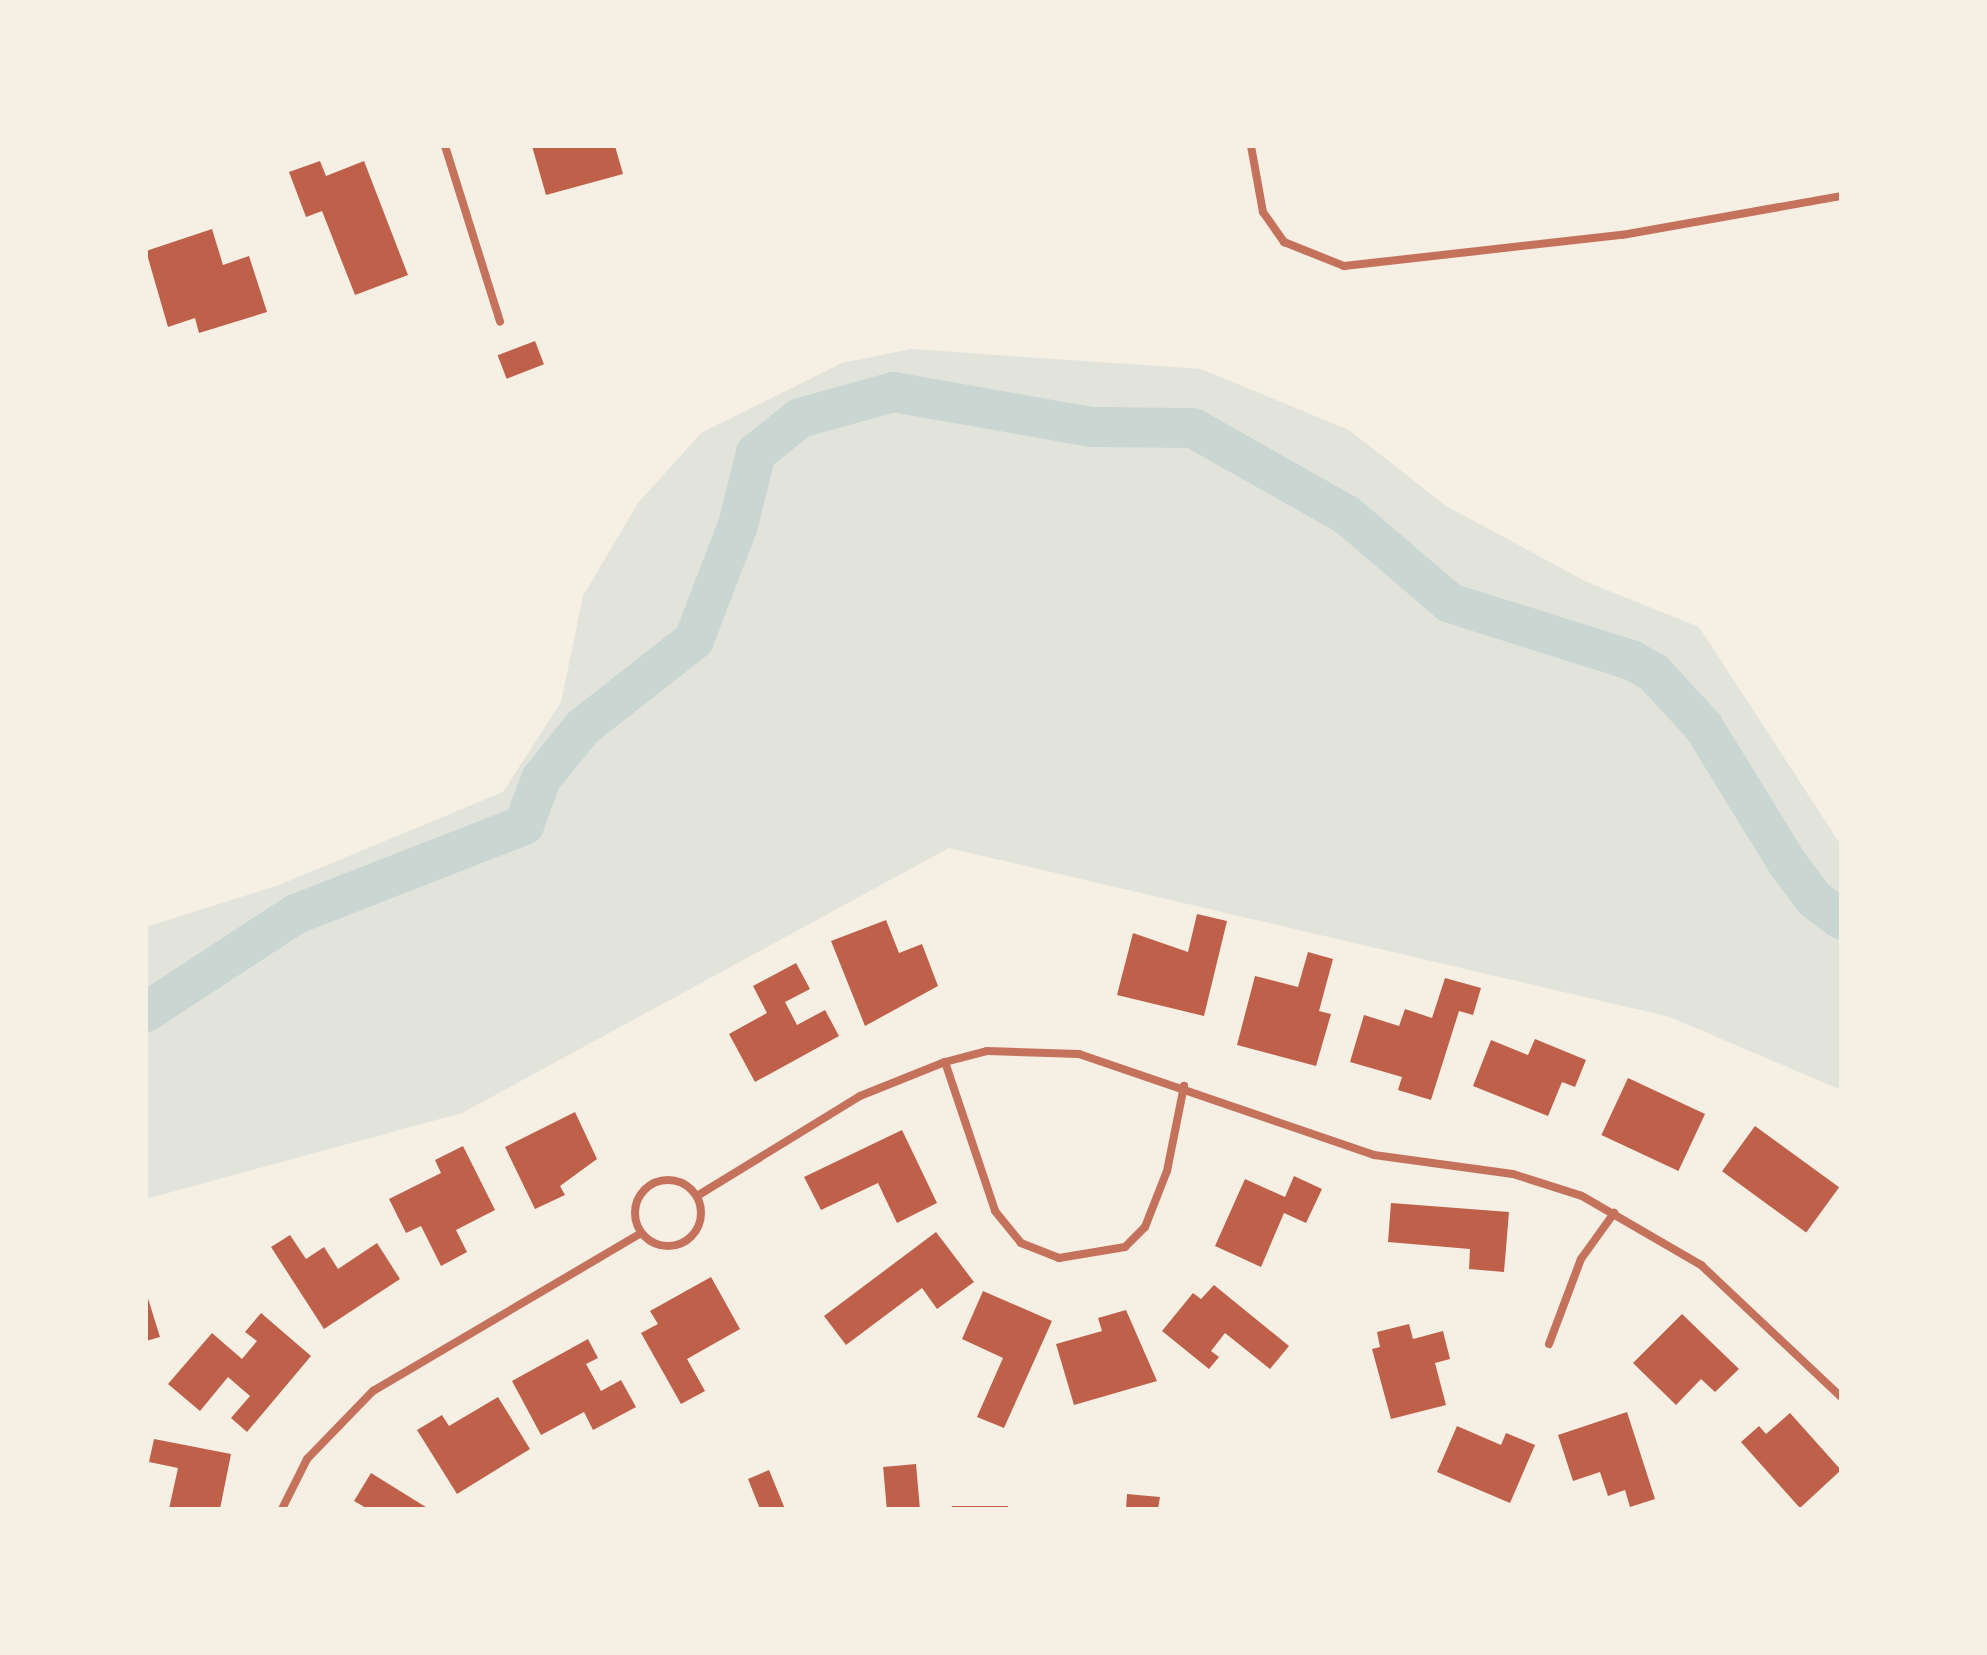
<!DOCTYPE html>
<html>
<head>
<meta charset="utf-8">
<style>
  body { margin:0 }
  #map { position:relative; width:1987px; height:1655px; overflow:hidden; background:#f6efe4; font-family:Raleway,sans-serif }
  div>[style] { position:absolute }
  .green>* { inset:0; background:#e2e4dc }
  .river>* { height:40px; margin:-20px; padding:0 20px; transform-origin:20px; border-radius:20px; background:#c9d6d2 }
  .building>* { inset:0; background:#bf614a; transform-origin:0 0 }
  .minor>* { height:8px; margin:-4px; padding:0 4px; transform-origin:4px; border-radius:4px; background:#c5725c }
  .minor>.ring { margin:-4px; padding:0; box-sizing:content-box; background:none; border:8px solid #c5725c; border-radius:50% }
  span { translate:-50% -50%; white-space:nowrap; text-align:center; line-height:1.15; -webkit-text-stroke:6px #f6efe4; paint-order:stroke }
  .frame { position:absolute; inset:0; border:148px solid #f6efe4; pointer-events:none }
</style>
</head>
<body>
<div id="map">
  <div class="green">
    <i style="clip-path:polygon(911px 349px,1201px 369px,1349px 430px,1446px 506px,1587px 582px,1699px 627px,1841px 845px,1841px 1090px,1670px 1017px,949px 848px,462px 1113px,146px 1199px,146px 927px,279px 885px,503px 792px,561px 702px,583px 596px,638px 503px,701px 433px,842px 363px)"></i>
  </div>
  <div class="river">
    <i style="left:146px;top:1012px;width:179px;rotate:-33.2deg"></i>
    <i style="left:296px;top:914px;width:245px;rotate:-21.3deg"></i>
    <i style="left:524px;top:825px;width:49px;rotate:-69.7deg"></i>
    <i style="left:541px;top:779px;width:67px;rotate:-51.1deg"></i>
    <i style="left:583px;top:727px;width:141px;rotate:-38.1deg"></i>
    <i style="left:694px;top:640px;width:123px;rotate:-69.1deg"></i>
    <i style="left:738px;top:525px;width:74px;rotate:-76deg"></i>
    <i style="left:756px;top:453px;width:56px;rotate:-38.5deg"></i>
    <i style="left:800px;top:418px;width:97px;rotate:-15.6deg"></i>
    <i style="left:893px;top:392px;width:202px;rotate:10deg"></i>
    <i style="left:1092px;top:427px;width:101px;rotate:0.6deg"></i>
    <i style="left:1193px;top:428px;width:177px;rotate:29.5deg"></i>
    <i style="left:1347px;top:515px;width:135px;rotate:40.5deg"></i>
    <i style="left:1450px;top:603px;width:190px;rotate:17.5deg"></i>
    <i style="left:1631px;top:660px;width:26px;rotate:29deg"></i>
    <i style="left:1654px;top:673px;width:72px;rotate:47.2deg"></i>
    <i style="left:1703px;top:726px;width:162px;rotate:58.4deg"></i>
    <i style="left:1788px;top:864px;width:44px;rotate:53.4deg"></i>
    <i style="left:1814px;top:899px;width:34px;rotate:37deg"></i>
  </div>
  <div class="building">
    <i style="clip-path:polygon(532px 146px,615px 146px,623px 174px,546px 195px)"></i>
    <i style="clip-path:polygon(320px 161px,326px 176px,364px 161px,408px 275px,355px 295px,322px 211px,306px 217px,289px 172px)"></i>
    <i style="clip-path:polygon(212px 229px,223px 265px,249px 256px,267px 312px,199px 333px,195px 318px,168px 327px,146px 251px)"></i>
    <i style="left:535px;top:341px;width:25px;height:40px;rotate:69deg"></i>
    <i style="clip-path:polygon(1197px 914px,1227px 921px,1204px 1016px,1117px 995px,1133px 933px,1188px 952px)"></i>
    <i style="clip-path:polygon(886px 920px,899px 953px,922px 944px,938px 986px,865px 1026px,831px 941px)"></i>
    <i style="clip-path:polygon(1308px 952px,1333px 959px,1319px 1011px,1331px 1014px,1316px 1066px,1237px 1045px,1255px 976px,1298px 987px)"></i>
    <i style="clip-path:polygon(796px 963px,810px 989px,785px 1002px,797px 1025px,825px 1010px,839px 1036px,755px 1082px,729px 1034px,767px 1013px,753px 986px)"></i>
    <i style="clip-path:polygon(1445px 978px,1481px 988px,1473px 1015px,1459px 1011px,1431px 1100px,1398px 1090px,1402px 1077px,1350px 1062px,1364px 1015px,1399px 1026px,1405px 1009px,1432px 1018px)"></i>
    <i style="clip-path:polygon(1535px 1039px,1586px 1060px,1575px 1087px,1562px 1082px,1548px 1116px,1473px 1086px,1491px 1040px,1528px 1055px)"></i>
    <i style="left:1628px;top:1078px;width:85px;height:63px;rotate:25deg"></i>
    <i style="clip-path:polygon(575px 1112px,597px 1159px,560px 1186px,565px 1195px,535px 1209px,505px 1147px)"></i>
    <i style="left:1755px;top:1126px;width:104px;height:56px;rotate:36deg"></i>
    <i style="clip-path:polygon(902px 1130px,937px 1203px,897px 1223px,878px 1183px,821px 1210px,804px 1177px)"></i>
    <i style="clip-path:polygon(463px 1146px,495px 1210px,456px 1230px,467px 1252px,441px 1266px,421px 1226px,406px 1233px,389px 1199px,441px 1173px,435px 1160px)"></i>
    <i style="clip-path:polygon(1294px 1176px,1322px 1189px,1306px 1223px,1284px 1213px,1261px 1267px,1215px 1246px,1245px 1179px,1285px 1197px)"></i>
    <i style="clip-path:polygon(1391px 1203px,1509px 1212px,1504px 1272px,1469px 1269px,1470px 1249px,1388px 1242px)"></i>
    <i style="clip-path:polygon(936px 1232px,974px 1282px,937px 1309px,922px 1288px,846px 1345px,824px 1316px)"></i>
    <i style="clip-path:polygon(290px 1235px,306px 1259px,324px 1247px,338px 1269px,377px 1243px,400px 1279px,324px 1329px,271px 1247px)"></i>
    <i style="clip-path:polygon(711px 1277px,740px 1329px,687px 1359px,705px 1391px,681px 1404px,641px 1333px,658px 1324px,650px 1311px)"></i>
    <i style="clip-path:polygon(1214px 1285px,1289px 1346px,1270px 1369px,1225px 1333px,1211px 1351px,1219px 1357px,1209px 1369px,1162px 1331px,1193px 1293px,1201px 1299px)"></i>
    <i style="clip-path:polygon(983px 1291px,1052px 1321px,1004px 1428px,977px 1417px,1003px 1358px,962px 1339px)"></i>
    <i style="clip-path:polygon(146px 1292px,160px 1337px,146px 1341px)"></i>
    <i style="clip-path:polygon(1126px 1310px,1157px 1381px,1074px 1405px,1056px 1344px,1102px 1331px,1098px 1318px)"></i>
    <i style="clip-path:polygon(261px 1313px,311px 1356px,247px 1432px,231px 1418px,250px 1396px,228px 1377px,200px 1411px,168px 1384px,212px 1333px,242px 1359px,257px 1341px,245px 1332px)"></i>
    <i style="clip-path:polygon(1682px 1314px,1739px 1369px,1715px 1392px,1701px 1379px,1676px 1405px,1633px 1363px)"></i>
    <i style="clip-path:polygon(1409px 1324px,1413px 1339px,1443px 1331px,1450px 1359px,1435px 1363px,1446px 1405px,1391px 1419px,1372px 1349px,1380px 1347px,1377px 1332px)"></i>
    <i style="clip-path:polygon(588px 1339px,598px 1358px,586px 1364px,601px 1391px,621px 1380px,636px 1407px,593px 1430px,584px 1412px,541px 1435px,512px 1381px)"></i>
    <i style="clip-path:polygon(498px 1397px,530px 1449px,457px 1494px,417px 1430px,442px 1415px,449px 1426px)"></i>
    <i style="clip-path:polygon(1627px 1412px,1655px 1499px,1630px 1507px,1625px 1490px,1608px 1496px,1600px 1472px,1573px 1481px,1558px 1435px)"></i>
    <i style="clip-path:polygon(1790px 1413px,1841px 1470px,1800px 1508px,1741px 1442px,1759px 1426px,1766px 1434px)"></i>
    <i style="clip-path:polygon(1457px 1426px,1501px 1445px,1506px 1433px,1535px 1445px,1510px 1503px,1437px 1472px)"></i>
    <i style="clip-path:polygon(154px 1439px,231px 1454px,220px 1509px,169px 1509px,178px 1468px,149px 1462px)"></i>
    <i style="left:916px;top:1464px;width:45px;height:33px;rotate:85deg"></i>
    <i style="clip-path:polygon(769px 1470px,785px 1509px,760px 1509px,748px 1479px)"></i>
    <i style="clip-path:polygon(371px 1473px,429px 1509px,368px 1509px,354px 1501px)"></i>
    <i style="clip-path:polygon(1127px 1494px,1160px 1497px,1158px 1509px,1126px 1509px)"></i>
    <i style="left:952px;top:1506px;width:56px;height:3px"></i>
  </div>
  <div class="minor">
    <i style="left:445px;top:146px;width:184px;rotate:72.6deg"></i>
    <i style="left:1251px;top:146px;width:67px;rotate:79.7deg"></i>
    <i style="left:1263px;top:212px;width:37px;rotate:55deg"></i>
    <i style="left:1284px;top:242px;width:65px;rotate:21.8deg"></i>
    <i style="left:1344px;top:266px;width:280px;rotate:-6.4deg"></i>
    <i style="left:1622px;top:235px;width:222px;rotate:-10.1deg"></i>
    <i style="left:945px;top:1062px;width:157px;rotate:71.4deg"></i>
    <i style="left:995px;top:1211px;width:41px;rotate:50.9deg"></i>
    <i style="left:1021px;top:1243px;width:41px;rotate:21.5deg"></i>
    <i style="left:1059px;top:1258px;width:67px;rotate:-9.5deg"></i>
    <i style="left:1125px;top:1247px;width:28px;rotate:-45deg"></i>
    <i style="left:1145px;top:1227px;width:60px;rotate:-68.6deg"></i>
    <i style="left:1167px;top:1171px;width:87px;rotate:-78.7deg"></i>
    <i class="ring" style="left:635px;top:1180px;width:58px;height:58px"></i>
    <i style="left:697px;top:1196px;width:191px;rotate:-31.5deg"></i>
    <i style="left:860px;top:1096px;width:92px;rotate:-21.8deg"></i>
    <i style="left:945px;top:1062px;width:43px;rotate:-14.7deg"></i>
    <i style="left:987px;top:1051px;width:92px;rotate:1.9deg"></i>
    <i style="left:1079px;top:1054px;width:312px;rotate:18.9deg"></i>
    <i style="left:1374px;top:1155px;width:140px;rotate:7.8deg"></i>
    <i style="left:1513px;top:1174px;width:72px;rotate:17.7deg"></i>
    <i style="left:1582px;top:1196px;width:138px;rotate:30.1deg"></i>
    <i style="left:1701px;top:1265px;width:192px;rotate:43.3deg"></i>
    <i style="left:1549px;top:1344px;width:91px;rotate:-69.4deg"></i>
    <i style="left:1581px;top:1259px;width:57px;rotate:-54.3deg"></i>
    <i style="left:282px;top:1509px;width:56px;rotate:-63.4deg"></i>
    <i style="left:307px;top:1459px;width:95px;rotate:-45.9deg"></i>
    <i style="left:373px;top:1391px;width:311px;rotate:-30.5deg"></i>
  </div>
  <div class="frame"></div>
</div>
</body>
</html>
